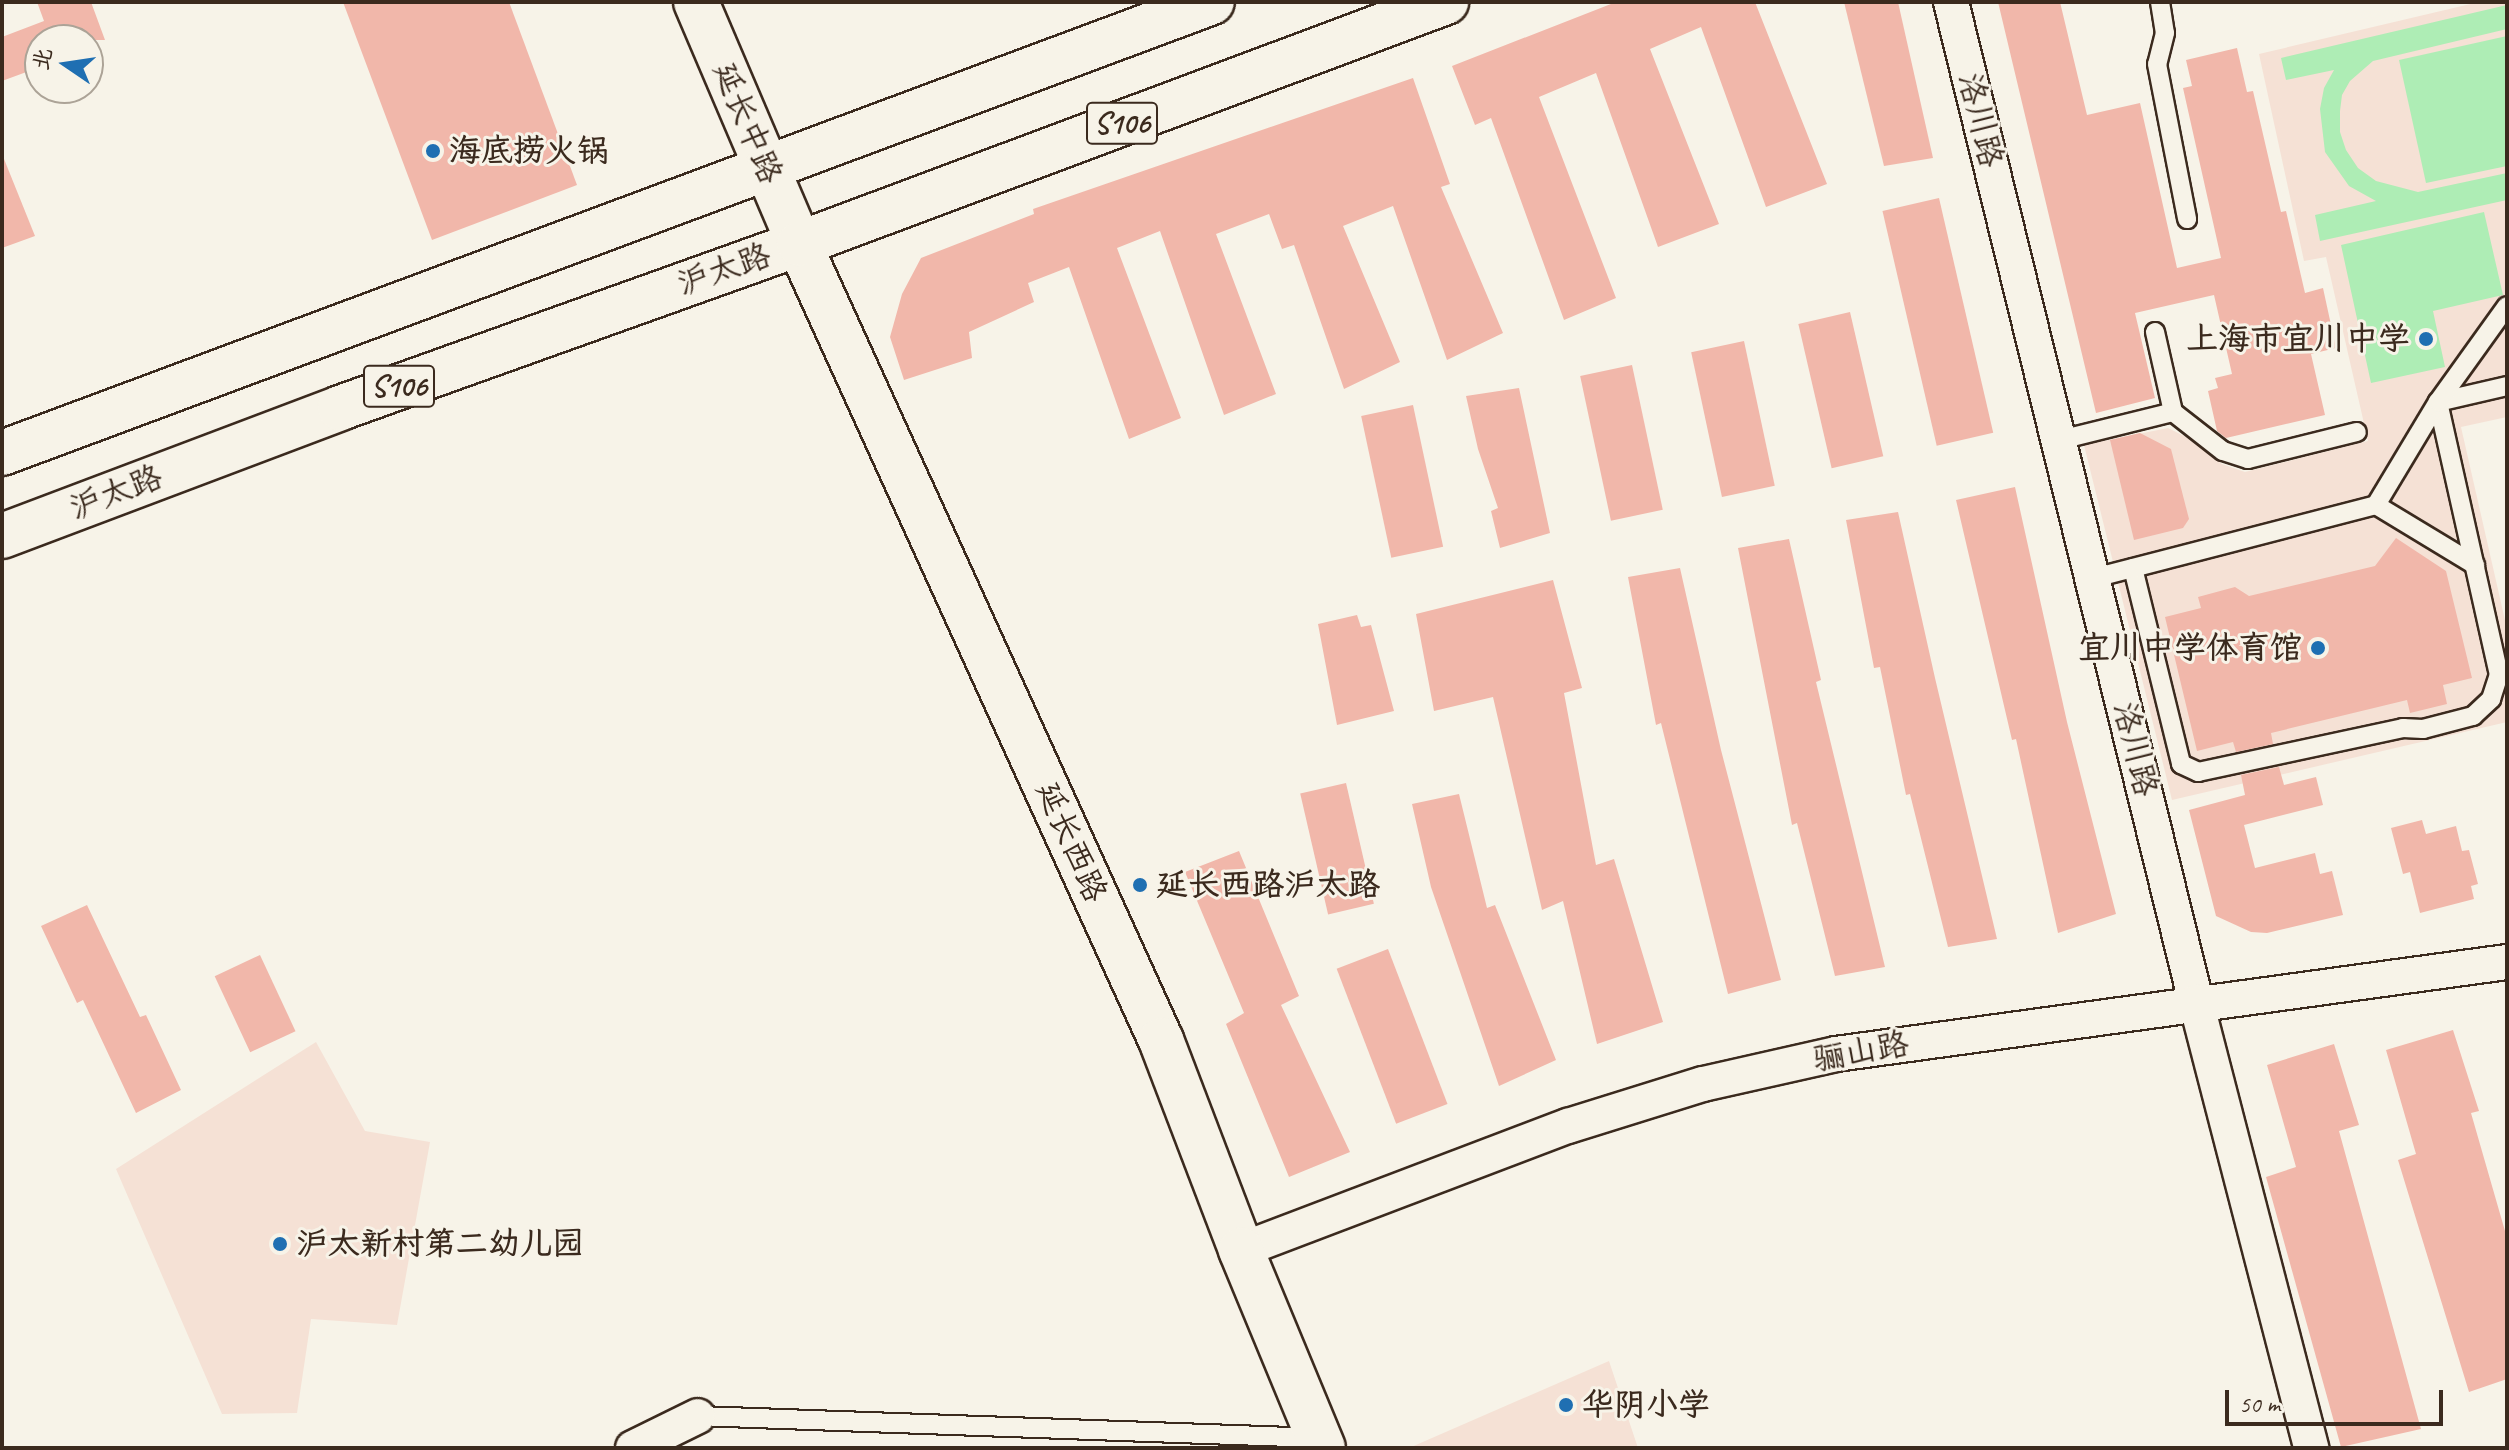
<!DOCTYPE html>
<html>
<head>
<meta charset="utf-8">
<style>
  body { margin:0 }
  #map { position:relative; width:2509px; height:1450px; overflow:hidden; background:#f7f3e8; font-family:Caveat,"LXGW WenKai TC",sans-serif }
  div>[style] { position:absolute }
  .built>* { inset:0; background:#f5e1d5 }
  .green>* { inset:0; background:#aeedb5 }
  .building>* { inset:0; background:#f1b7aa; transform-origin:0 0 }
  .roads { filter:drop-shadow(2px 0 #3b2a1e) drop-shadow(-2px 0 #3b2a1e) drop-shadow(0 2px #3b2a1e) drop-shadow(0 -2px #3b2a1e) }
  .lane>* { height:18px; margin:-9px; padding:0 9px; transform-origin:9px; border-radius:9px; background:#f7f3e8 }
  .street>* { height:34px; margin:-17px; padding:0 17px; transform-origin:17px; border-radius:17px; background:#f7f3e8 }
  .secondary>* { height:44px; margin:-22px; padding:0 22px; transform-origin:22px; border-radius:22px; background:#f7f3e8 }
  .primary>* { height:44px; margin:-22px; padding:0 22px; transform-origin:22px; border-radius:22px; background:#f7f3e8 }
  .dots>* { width:22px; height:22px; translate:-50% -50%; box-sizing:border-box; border:4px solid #f7f3e8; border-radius:50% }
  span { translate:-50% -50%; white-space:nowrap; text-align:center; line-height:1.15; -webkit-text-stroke:6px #f7f3e8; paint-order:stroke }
  .shield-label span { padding:2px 6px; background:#f7f3e8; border:2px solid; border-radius:6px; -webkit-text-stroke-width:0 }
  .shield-label { font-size:30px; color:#3b2a1e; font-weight:700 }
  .street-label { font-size:32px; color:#3b2a1e }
  .poi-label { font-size:32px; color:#3b2a1e; font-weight:700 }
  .left { translate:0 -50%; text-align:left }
  .right { translate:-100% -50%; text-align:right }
  .frame { position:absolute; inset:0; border:4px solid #3b2a1e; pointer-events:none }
  .north { position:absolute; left:24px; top:24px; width:80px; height:80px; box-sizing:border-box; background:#f7f3e8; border:2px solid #aca397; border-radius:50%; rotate:283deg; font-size:22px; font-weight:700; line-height:32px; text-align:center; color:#3b2a1e }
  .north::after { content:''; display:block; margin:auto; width:28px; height:36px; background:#1f6fb2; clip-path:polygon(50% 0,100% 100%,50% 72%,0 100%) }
  .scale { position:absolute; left:2225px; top:1390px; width:218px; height:36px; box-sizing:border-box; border:4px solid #3b2a1e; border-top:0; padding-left:10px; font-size:24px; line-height:28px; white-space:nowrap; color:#3b2a1e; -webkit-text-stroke:6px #f7f3e8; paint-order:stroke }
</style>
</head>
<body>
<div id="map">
  <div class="built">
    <i style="clip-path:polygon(2479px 2px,2507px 2px,2507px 417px,2461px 427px,2507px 629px,2507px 722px,2172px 800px,2084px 445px,2168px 428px,2188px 438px,2222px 464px,2245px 472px,2368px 441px,2326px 257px,2304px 261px,2259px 54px)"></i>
    <i style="clip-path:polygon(316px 1042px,365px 1131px,430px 1142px,397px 1325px,311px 1319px,297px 1413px,222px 1414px,116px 1169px)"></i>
    <i style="clip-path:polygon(1609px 1361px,1638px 1448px,1409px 1448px)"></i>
  </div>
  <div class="green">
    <i style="clip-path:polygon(2507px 5px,2507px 29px,2373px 61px,2350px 81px,2342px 95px,2340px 111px,2340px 132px,2346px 150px,2358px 168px,2376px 181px,2418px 192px,2507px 173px,2507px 200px,2320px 241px,2315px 215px,2376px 201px,2349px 186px,2325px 152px,2320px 109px,2324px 88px,2334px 70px,2286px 80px,2281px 58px)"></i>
    <i style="clip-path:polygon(2507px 36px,2507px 166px,2426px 183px,2399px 60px)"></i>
    <i style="clip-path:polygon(2484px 212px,2503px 295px,2433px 311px,2445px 367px,2371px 383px,2341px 245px)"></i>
  </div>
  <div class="building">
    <i style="clip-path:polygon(37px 2px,91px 2px,105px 40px,40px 40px,40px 67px,2px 81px,2px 37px,44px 21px)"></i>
    <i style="clip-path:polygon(343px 2px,509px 2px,577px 185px,432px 240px)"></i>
    <i style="clip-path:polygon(1616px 2px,1755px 2px,1827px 184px,1766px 207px,1701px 27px,1650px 49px,1719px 224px,1658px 247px,1596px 73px,1539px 97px,1616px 298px,1564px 320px,1491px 118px,1475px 125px,1452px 66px)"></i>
    <i style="clip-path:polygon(1844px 2px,1898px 2px,1933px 158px,1884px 166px)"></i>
    <i style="clip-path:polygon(1998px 2px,2060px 2px,2087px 115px,2140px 103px,2177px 268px,2221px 258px,2183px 88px,2192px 86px,2186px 60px,2237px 48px,2247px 92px,2253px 91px,2281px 212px,2286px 211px,2305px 293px,2323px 288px,2336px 348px,2311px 354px,2325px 415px,2226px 438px,2217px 431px,2208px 391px,2218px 388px,2215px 378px,2232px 374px,2214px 295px,2135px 313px,2155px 398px,2096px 413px)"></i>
    <i style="clip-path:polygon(1413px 78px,1450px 184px,1441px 187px,1503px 333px,1447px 360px,1393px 206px,1343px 226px,1400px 362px,1344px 389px,1294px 245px,1282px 249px,1269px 214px,1216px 234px,1276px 394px,1224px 415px,1160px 231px,1117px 248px,1181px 418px,1129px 439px,1069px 267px,1028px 283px,1034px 302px,969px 332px,972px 358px,904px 380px,890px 337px,902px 294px,921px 258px,1034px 214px,1033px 209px)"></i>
    <i style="clip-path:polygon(2px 154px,35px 236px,2px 248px)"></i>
    <i style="left:1939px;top:198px;width:241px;height:58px;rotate:77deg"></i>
    <i style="left:1850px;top:312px;width:148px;height:53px;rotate:77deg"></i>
    <i style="left:1744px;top:341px;width:148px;height:54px;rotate:78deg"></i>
    <i style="left:1632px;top:365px;width:148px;height:53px;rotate:78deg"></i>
    <i style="clip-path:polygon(1519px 388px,1550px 533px,1500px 548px,1491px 511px,1498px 508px,1478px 449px,1466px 396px)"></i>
    <i style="left:1413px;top:405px;width:145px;height:53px;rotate:78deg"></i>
    <i style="clip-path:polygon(2140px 433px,2171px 449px,2189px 519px,2183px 528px,2134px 540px,2110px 440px)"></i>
    <i style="clip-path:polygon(2015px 487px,2067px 722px,2116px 914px,2058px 933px,2016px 739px,2012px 740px,1956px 500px)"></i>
    <i style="clip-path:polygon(1898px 512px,1935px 678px,1997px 939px,1948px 947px,1910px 794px,1906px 795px,1880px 667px,1874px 668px,1846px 520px)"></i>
    <i style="clip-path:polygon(2396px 538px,2446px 571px,2472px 678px,2443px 685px,2447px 704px,2410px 713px,2407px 700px,2271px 733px,2273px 744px,2236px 752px,2233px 742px,2197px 751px,2165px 617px,2201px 608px,2198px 597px,2235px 587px,2249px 596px,2375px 566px)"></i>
    <i style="clip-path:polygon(1789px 539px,1821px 680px,1816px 682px,1885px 967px,1835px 976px,1797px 823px,1792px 825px,1738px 548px)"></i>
    <i style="clip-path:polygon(1680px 568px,1721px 750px,1781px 980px,1728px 994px,1661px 723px,1656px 725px,1628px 577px)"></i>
    <i style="clip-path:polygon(1553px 580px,1582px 688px,1564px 693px,1596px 865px,1614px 859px,1663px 1022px,1597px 1044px,1563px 901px,1542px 910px,1493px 697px,1434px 711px,1416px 614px)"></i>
    <i style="clip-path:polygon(1357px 615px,1361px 627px,1371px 625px,1394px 711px,1337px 725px,1318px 624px)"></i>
    <i style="clip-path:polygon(2279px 767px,2284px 785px,2316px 777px,2323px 805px,2244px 825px,2255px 868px,2315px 853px,2320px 874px,2332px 871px,2343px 915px,2267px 933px,2251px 932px,2216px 916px,2189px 810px,2245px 795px,2241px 775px)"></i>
    <i style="left:1346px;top:783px;width:124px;height:47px;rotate:77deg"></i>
    <i style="clip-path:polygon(1459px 794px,1487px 908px,1495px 905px,1556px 1060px,1499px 1086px,1431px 887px,1412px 804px)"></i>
    <i style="clip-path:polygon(2422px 820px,2426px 834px,2456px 826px,2462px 851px,2469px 850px,2478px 884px,2471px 886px,2474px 899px,2420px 913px,2410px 872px,2403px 874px,2391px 828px)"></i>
    <i style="clip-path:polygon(1239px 851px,1299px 996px,1281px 1005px,1350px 1152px,1289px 1177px,1226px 1024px,1244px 1013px,1185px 872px)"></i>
    <i style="clip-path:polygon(87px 905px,140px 1017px,146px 1015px,181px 1090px,136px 1113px,83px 1000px,77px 1003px,41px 926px)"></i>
    <i style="left:1388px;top:949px;width:166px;height:55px;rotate:69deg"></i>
    <i style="left:260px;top:955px;width:84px;height:50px;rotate:65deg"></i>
    <i style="clip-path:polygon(2453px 1030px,2479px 1111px,2471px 1113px,2507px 1238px,2507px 1379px,2469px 1392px,2398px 1160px,2416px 1154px,2386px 1050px)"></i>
    <i style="clip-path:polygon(2334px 1044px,2359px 1125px,2339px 1131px,2421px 1429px,2341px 1447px,2266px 1177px,2296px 1167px,2267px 1065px)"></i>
  </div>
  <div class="roads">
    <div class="lane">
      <i style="left:2160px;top:2px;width:31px;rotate:81deg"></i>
      <i style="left:2165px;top:33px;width:32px;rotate:104deg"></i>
      <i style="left:2157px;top:64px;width:158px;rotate:79deg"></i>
      <i style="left:2155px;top:332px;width:82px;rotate:77.3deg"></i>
      <i style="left:2060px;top:440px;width:116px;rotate:-13.9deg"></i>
      <i style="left:2173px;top:412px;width:63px;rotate:38deg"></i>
      <i style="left:2223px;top:451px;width:26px;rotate:18deg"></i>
      <i style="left:2248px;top:459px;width:112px;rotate:-13.9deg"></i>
      <i style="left:2376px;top:505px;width:116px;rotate:31.2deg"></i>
      <i style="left:2133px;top:568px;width:202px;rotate:76.2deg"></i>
      <i style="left:2181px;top:764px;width:19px;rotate:25deg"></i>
      <i style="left:2198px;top:772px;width:210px;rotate:-12.1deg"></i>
      <i style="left:2403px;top:728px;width:20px;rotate:3deg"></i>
      <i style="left:2423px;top:729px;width:52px;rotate:-14.6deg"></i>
      <i style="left:2473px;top:716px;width:25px;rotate:-43deg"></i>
      <i style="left:2491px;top:699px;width:25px;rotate:-72deg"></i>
      <i style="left:2499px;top:675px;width:280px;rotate:-102.6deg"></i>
      <i style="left:2438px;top:402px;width:71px;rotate:-13.1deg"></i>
      <i style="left:2094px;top:578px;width:291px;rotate:-14.5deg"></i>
      <i style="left:2376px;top:505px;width:120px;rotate:-59deg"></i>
      <i style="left:2438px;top:402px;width:118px;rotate:-54.3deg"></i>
      <i style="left:698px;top:1416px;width:621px;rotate:2.03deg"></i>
    </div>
    <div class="street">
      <i style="left:1951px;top:2px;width:1030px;rotate:76.23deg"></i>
      <i style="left:2196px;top:1002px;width:461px;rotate:75.5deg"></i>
      <i style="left:1241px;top:1250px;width:350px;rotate:-20.8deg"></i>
      <i style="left:1568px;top:1126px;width:141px;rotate:-17.3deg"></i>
      <i style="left:1703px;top:1084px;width:136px;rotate:-12.7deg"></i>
      <i style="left:1836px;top:1054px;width:677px;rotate:-7.81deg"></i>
      <i style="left:633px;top:1448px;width:72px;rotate:-26.2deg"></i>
    </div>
    <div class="secondary">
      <i style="left:696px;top:2px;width:263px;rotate:66.9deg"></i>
      <i style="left:799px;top:244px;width:874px;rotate:65.55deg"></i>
      <i style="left:1161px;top:1040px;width:225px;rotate:69.1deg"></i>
      <i style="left:1241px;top:1250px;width:214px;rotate:67.5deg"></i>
    </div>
    <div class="primary">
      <i style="left:2px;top:453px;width:1291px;rotate:-20.44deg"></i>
      <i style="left:2px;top:536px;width:361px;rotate:-20.7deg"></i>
      <i style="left:340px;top:408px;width:487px;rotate:-19.7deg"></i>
      <i style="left:799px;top:244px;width:691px;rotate:-20.51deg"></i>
    </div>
  </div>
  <div class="dots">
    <i style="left:433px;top:151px;background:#1f6fb2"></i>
    <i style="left:2426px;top:339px;background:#1f6fb2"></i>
    <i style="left:2318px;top:648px;background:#1f6fb2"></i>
    <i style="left:1140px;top:885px;background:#1f6fb2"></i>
    <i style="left:280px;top:1244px;background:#1f6fb2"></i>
    <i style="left:1566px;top:1405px;background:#1f6fb2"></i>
  </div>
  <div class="shield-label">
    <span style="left:1122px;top:123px">S106</span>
    <span style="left:399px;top:386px">S106</span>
  </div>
  <div class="street-label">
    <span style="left:1980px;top:120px;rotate:76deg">洛川路</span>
    <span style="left:747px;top:123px;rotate:67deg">延长中路</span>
    <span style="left:724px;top:270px;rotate:-19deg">沪太路</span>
    <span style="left:116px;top:493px;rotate:-21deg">沪太路</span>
    <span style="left:2135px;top:749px;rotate:76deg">洛川路</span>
    <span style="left:1071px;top:842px;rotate:66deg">延长西路</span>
    <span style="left:1861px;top:1052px;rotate:-10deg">骊山路</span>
  </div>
  <div class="poi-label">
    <span class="left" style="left:449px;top:151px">海底捞火锅</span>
    <span class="right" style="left:2410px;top:339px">上海市宜川中学</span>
    <span class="right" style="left:2302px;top:648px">宜川中学体育馆</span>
    <span class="left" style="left:1156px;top:885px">延长西路沪太路</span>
    <span class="left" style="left:296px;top:1244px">沪太新村第二幼儿园</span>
    <span class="left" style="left:1582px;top:1405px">华阴小学</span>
  </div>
  <div class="frame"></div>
  <div class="north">北</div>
  <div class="scale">50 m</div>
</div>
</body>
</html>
